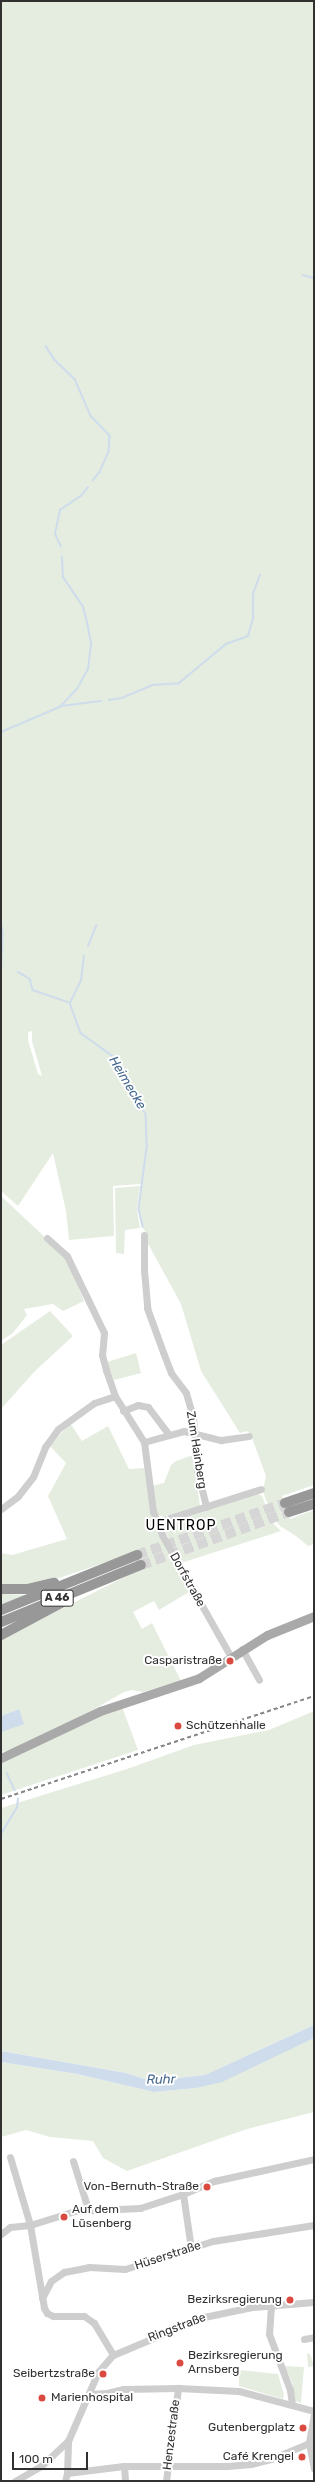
<!DOCTYPE html>
<html>
<head>
<meta charset="utf-8">
<style>
  body { margin:0 }
  #map { position:relative; width:315px; height:2482px; overflow:hidden; background:#fff; font-family:Rubik,sans-serif }
  div>[style] { position:absolute }
  .green>* { inset:0; background:#e5ede0 }
  .water>* { inset:0; background:#cedceb }
  .stream>* { height:1.5px; margin:-0.75px; padding:0 0.75px; transform-origin:0.75px; border-radius:0.75px; background:#cedceb }
  .highway-tunnel>* { height:10px; margin-top:-5px; transform-origin:0; background:repeating-linear-gradient(90deg,#d6d6d6 0 10px,transparent 0 15px) }
  .minor>* { height:7px; margin:-3.5px; padding:0 3.5px; transform-origin:3.5px; border-radius:3.5px; background:#cecece }
  .major>* { height:9px; margin:-4.5px; padding:0 4.5px; transform-origin:4.5px; border-radius:4.5px; background:#a9a9a9 }
  .highway>* { height:10px; margin:-5px; padding:0 5px; transform-origin:5px; border-radius:5px; background:#989898 }
  .rail>* { height:1.5px; margin-top:-0.75px; transform-origin:0; background:repeating-linear-gradient(90deg,#868686 0 4px,transparent 0 7px) }
  .dots>* { width:11px; height:11px; translate:-50% -50%; box-sizing:border-box; border:2px solid #fff; border-radius:50% }
  span { translate:-50% -50%; white-space:nowrap; text-align:center; line-height:1.15; -webkit-text-stroke:4px #fff; paint-order:stroke }
  .shield-label span { padding:1px 3px; background:#fff; border:1px solid; border-radius:3px; -webkit-text-stroke-width:0 }
  .shield-label { font-size:11px; color:#313131; font-weight:700 }
  .street-label { font-size:12px; color:#313131 }
  .poi-label { font-size:12px; color:#313131 }
  .right { translate:-100% -50%; text-align:right }
  .left { translate:0 -50%; text-align:left }
  .water-label { font-size:13px; color:#43678f; font-style:italic }
  .quarter-label { font-size:14px; color:#000; letter-spacing:1px }
  .frame { position:absolute; inset:0; border:2px solid #313131; pointer-events:none }
  .scale { position:absolute; left:12px; top:2452px; width:76px; height:18px; box-sizing:border-box; border:2px solid #313131; border-top:0; padding-left:5px; font-size:12px; line-height:14px; white-space:nowrap; color:#313131; -webkit-text-stroke:3px #fff; paint-order:stroke }
</style>
</head>
<body>
<div id="map">
  <div class="green">
    <i style="clip-path:polygon(evenodd,1px 1px,314px 1px,314px 1485px,282px 1496px,290px 1519px,314px 1510px,314px 1544px,308px 1546px,296px 1536px,280px 1526px,276px 1521px,265px 1498px,263px 1490px,266px 1476px,251px 1435px,247px 1431px,240px 1433px,201px 1371px,181px 1304px,146px 1240px,145px 1231px,141px 1226px,138px 1209px,141px 1184px,113px 1186px,114px 1236px,69px 1240px,66px 1211px,53px 1153px,18px 1206px,1px 1191px,1px 1px,32px 1031px,32px 1041px,42px 1076px,38px 1074px,28px 1040px,28px 1032px,32px 1031px)"></i>
    <i style="clip-path:polygon(140px 1186px,137px 1209px,140px 1228px,125px 1230px,124px 1254px,116px 1253px,115px 1188px)"></i>
    <i style="clip-path:polygon(1px 1196px,66px 1257px,84px 1301px,63px 1311px,53px 1304px,24px 1309px,27px 1315px,13px 1333px,1px 1341px)"></i>
    <i style="clip-path:polygon(50px 1311px,73px 1336px,35px 1371px,1px 1409px,1px 1345px)"></i>
    <i style="clip-path:polygon(136px 1353px,141px 1373px,114px 1380px,107px 1362px)"></i>
    <i style="clip-path:polygon(70px 1423px,82px 1441px,108px 1426px,129px 1469px,144px 1468px,159px 1535px,189px 1592px,159px 1610px,154px 1601px,133px 1612px,142px 1629px,152px 1623px,181px 1681px,143px 1692px,131px 1690px,124px 1692px,75px 1720px,12px 1750px,1px 1752px,1px 1732px,19px 1709px,1px 1716px,1px 1639px,139px 1570px,133px 1553px,56px 1579px,16px 1587px,1px 1586px,1px 1553px,12px 1555px,67px 1539px,48px 1496px,66px 1463px,50px 1446px)"></i>
    <i style="clip-path:polygon(193px 1455px,200px 1506px,164px 1517px,157px 1515px,152px 1486px,164px 1483px,171px 1465px,176px 1461px)"></i>
    <i style="clip-path:polygon(256px 1493px,262px 1496px,273px 1523px,281px 1531px,181px 1563px,164px 1529px,166px 1522px)"></i>
    <i style="clip-path:polygon(1px 1594px,5px 1594px,27px 1595px,1px 1605px)"></i>
    <i style="clip-path:polygon(121px 1704px,138px 1750px,1px 1795px,1px 1763px)"></i>
    <i style="clip-path:polygon(314px 1711px,314px 2025px,205px 2075px,151px 2081px,126px 2073px,1px 2051px,1px 1808px,127px 1769px,194px 1745px,269px 1730px)"></i>
    <i style="clip-path:polygon(314px 2038px,314px 2112px,247px 2129px,127px 2171px,103px 2158px,93px 2141px,50px 2137px,26px 2130px,1px 2137px,1px 2062px,77px 2074px,154px 2092px,196px 2088px)"></i>
    <i style="clip-path:polygon(307px 2353px,310px 2354px,314px 2366px,308px 2367px)"></i>
    <i style="clip-path:polygon(284px 2366px,304px 2367px,301px 2403px,295px 2401px,292px 2382px)"></i>
    <i style="clip-path:polygon(239px 2370px,278px 2374px,284px 2395px,283px 2399px,239px 2386px)"></i>
  </div>
  <div class="water">
    <i style="clip-path:polygon(19px 1709px,24px 1724px,1px 1732px,1px 1716px)"></i>
    <i style="clip-path:polygon(314px 2025px,314px 2038px,222px 2082px,196px 2088px,154px 2092px,77px 2074px,1px 2062px,1px 2051px,126px 2073px,151px 2081px,205px 2075px)"></i>
  </div>
  <div class="stream">
    <i style="left:303px;top:275px;width:11px;rotate:15deg"></i>
    <i style="left:46px;top:346px;width:15px;rotate:58deg"></i>
    <i style="left:54px;top:359px;width:29px;rotate:44deg"></i>
    <i style="left:75px;top:379px;width:40px;rotate:66.6deg"></i>
    <i style="left:91px;top:416px;width:28px;rotate:46deg"></i>
    <i style="left:110px;top:436px;width:16px;rotate:94deg"></i>
    <i style="left:109px;top:452px;width:22px;rotate:114deg"></i>
    <i style="left:100px;top:472px;width:11px;rotate:128deg"></i>
    <i style="left:61px;top:547px;width:14px;rotate:-115deg"></i>
    <i style="left:55px;top:534px;width:25px;rotate:-78deg"></i>
    <i style="left:60px;top:510px;width:25px;rotate:-34deg"></i>
    <i style="left:81px;top:496px;width:11px;rotate:-52deg"></i>
    <i style="left:109px;top:700px;width:13px;rotate:-9deg"></i>
    <i style="left:122px;top:698px;width:34px;rotate:-23deg"></i>
    <i style="left:153px;top:685px;width:26px;rotate:-4deg"></i>
    <i style="left:179px;top:683px;width:61px;rotate:-39.7deg"></i>
    <i style="left:226px;top:644px;width:23px;rotate:-20deg"></i>
    <i style="left:248px;top:636px;width:19px;rotate:-74deg"></i>
    <i style="left:253px;top:618px;width:24px;rotate:-90deg"></i>
    <i style="left:253px;top:594px;width:20px;rotate:-70deg"></i>
    <i style="left:61px;top:706px;width:40px;rotate:-7.1deg"></i>
    <i style="left:1px;top:732px;width:64px;rotate:-23deg"></i>
    <i style="left:60px;top:707px;width:25px;rotate:-47deg"></i>
    <i style="left:77px;top:689px;width:23px;rotate:-61deg"></i>
    <i style="left:88px;top:669px;width:26px;rotate:-83deg"></i>
    <i style="left:91px;top:643px;width:16px;rotate:-101deg"></i>
    <i style="left:88px;top:627px;width:21px;rotate:-104deg"></i>
    <i style="left:83px;top:607px;width:36px;rotate:-124deg"></i>
    <i style="left:63px;top:577px;width:20px;rotate:-93deg"></i>
    <i style="left:1px;top:922px;width:10px;rotate:79deg"></i>
    <i style="left:3px;top:932px;width:37px;rotate:92deg"></i>
    <i style="left:88px;top:946px;width:22px;rotate:-68deg"></i>
    <i style="left:18px;top:972px;width:14px;rotate:30deg"></i>
    <i style="left:30px;top:979px;width:11px;rotate:75deg"></i>
    <i style="left:33px;top:990px;width:39px;rotate:19deg"></i>
    <i style="left:70px;top:1003px;width:32px;rotate:70deg"></i>
    <i style="left:81px;top:1033px;width:39px;rotate:36deg"></i>
    <i style="left:113px;top:1056px;width:47px;rotate:63.4deg"></i>
    <i style="left:134px;top:1098px;width:20px;rotate:53deg"></i>
    <i style="left:146px;top:1114px;width:34px;rotate:88deg"></i>
    <i style="left:147px;top:1148px;width:62px;rotate:97.5deg"></i>
    <i style="left:139px;top:1209px;width:18px;rotate:77deg"></i>
    <i style="left:70px;top:1003px;width:25px;rotate:-64deg"></i>
    <i style="left:81px;top:980px;width:24px;rotate:-83deg"></i>
    <i style="left:7px;top:1773px;width:19px;rotate:65deg"></i>
    <i style="left:1px;top:1834px;width:31px;rotate:-59deg"></i>
    <i style="left:17px;top:1807px;width:8px;rotate:-83deg"></i>
  </div>
  <div class="highway-tunnel">
    <i style="left:137px;top:1555px;width:157px;rotate:-19.4deg"></i>
    <i style="left:141px;top:1565px;width:157px;rotate:-19.7deg"></i>
  </div>
  <div class="minor">
    <i style="left:144px;top:1235px;width:35px;rotate:90deg"></i>
    <i style="left:144px;top:1270px;width:38px;rotate:85deg"></i>
    <i style="left:147px;top:1308px;width:47px;rotate:70deg"></i>
    <i style="left:163px;top:1352px;width:22px;rotate:69deg"></i>
    <i style="left:171px;top:1373px;width:25px;rotate:53deg"></i>
    <i style="left:186px;top:1393px;width:25px;rotate:74deg"></i>
    <i style="left:193px;top:1417px;width:53px;rotate:85.7deg"></i>
    <i style="left:197px;top:1470px;width:38px;rotate:76deg"></i>
    <i style="left:47px;top:1238px;width:27px;rotate:42deg"></i>
    <i style="left:67px;top:1256px;width:85px;rotate:64.3deg"></i>
    <i style="left:104px;top:1333px;width:22px;rotate:95deg"></i>
    <i style="left:102px;top:1355px;width:16px;rotate:75deg"></i>
    <i style="left:106px;top:1370px;width:28px;rotate:71deg"></i>
    <i style="left:115px;top:1396px;width:54px;rotate:57.8deg"></i>
    <i style="left:144px;top:1442px;width:70px;rotate:82.6deg"></i>
    <i style="left:153px;top:1511px;width:26px;rotate:69deg"></i>
    <i style="left:162px;top:1535px;width:140px;rotate:60.5deg"></i>
    <i style="left:123px;top:1411px;width:16px;rotate:-22deg"></i>
    <i style="left:138px;top:1405px;width:10px;rotate:11deg"></i>
    <i style="left:148px;top:1407px;width:35px;rotate:53deg"></i>
    <i style="left:144px;top:1442px;width:41px;rotate:-15.4deg"></i>
    <i style="left:184px;top:1431px;width:38px;rotate:14deg"></i>
    <i style="left:221px;top:1440px;width:28px;rotate:-8deg"></i>
    <i style="left:1px;top:1509px;width:21px;rotate:-37deg"></i>
    <i style="left:18px;top:1496px;width:24px;rotate:-52deg"></i>
    <i style="left:33px;top:1477px;width:32px;rotate:-68deg"></i>
    <i style="left:45px;top:1447px;width:22px;rotate:-54deg"></i>
    <i style="left:58px;top:1429px;width:44px;rotate:-35.8deg"></i>
    <i style="left:94px;top:1403px;width:22px;rotate:-18deg"></i>
    <i style="left:157px;top:1522px;width:109px;rotate:-17.6deg"></i>
    <i style="left:242px;top:1649px;width:35px;rotate:61deg"></i>
    <i style="left:10px;top:2157px;width:71px;rotate:73.6deg"></i>
    <i style="left:30px;top:2225px;width:84px;rotate:80.4deg"></i>
    <i style="left:44px;top:2308px;width:6px;rotate:59deg"></i>
    <i style="left:47px;top:2313px;width:7px;rotate:27deg"></i>
    <i style="left:53px;top:2316px;width:31px"></i>
    <i style="left:84px;top:2316px;width:12px;rotate:35deg"></i>
    <i style="left:94px;top:2323px;width:37px;rotate:59deg"></i>
    <i style="left:73px;top:2161px;width:50px;rotate:72.6deg"></i>
    <i style="left:183px;top:2194px;width:55px;rotate:81.6deg"></i>
    <i style="left:1px;top:2234px;width:11px;rotate:-38deg"></i>
    <i style="left:10px;top:2227px;width:20px;rotate:-6deg"></i>
    <i style="left:30px;top:2225px;width:47px;rotate:-17.3deg"></i>
    <i style="left:75px;top:2211px;width:65px;rotate:-2.6deg"></i>
    <i style="left:140px;top:2208px;width:45px;rotate:-18deg"></i>
    <i style="left:183px;top:2194px;width:34px;rotate:-23deg"></i>
    <i style="left:214px;top:2181px;width:102px;rotate:-12.4deg"></i>
    <i style="left:42px;top:2298px;width:19px;rotate:-62deg"></i>
    <i style="left:51px;top:2281px;width:16px;rotate:-35deg"></i>
    <i style="left:64px;top:2272px;width:25px;rotate:-11deg"></i>
    <i style="left:89px;top:2267px;width:36px;rotate:3deg"></i>
    <i style="left:125px;top:2269px;width:92px;rotate:-17.7deg"></i>
    <i style="left:213px;top:2241px;width:102px;rotate:-9deg"></i>
    <i style="left:271px;top:2306px;width:28px;rotate:94deg"></i>
    <i style="left:269px;top:2334px;width:60px;rotate:69.4deg"></i>
    <i style="left:290px;top:2390px;width:15px;rotate:82deg"></i>
    <i style="left:304px;top:2339px;width:10px;rotate:-11deg"></i>
    <i style="left:89px;top:2394px;width:18px;rotate:-3deg"></i>
    <i style="left:107px;top:2393px;width:16px;rotate:-14deg"></i>
    <i style="left:123px;top:2389px;width:55px;rotate:-1deg"></i>
    <i style="left:178px;top:2388px;width:61px;rotate:2.8deg"></i>
    <i style="left:239px;top:2391px;width:78px;rotate:14.9deg"></i>
    <i style="left:314px;top:2414px;width:29px;rotate:100deg"></i>
    <i style="left:309px;top:2443px;width:26px;rotate:79deg"></i>
    <i style="left:124px;top:2466px;width:15px;rotate:86deg"></i>
    <i style="left:67px;top:2473px;width:57px;rotate:-7deg"></i>
    <i style="left:124px;top:2466px;width:103px"></i>
    <i style="left:227px;top:2466px;width:24px;rotate:-5deg"></i>
    <i style="left:251px;top:2464px;width:21px;rotate:-14deg"></i>
    <i style="left:271px;top:2459px;width:41px;rotate:-22.8deg"></i>
    <i style="left:15px;top:2481px;width:30px;rotate:-30deg"></i>
    <i style="left:41px;top:2466px;width:37px;rotate:-43deg"></i>
    <i style="left:68px;top:2441px;width:75px;rotate:-66.5deg"></i>
    <i style="left:98px;top:2372px;width:23px;rotate:-49deg"></i>
    <i style="left:113px;top:2355px;width:99px;rotate:-22.7deg"></i>
    <i style="left:204px;top:2317px;width:49px;rotate:-11.8deg"></i>
    <i style="left:252px;top:2307px;width:62px;rotate:-4.6deg"></i>
    <i style="left:65px;top:2481px;width:8px;rotate:-76deg"></i>
    <i style="left:67px;top:2473px;width:32px;rotate:-88deg"></i>
    <i style="left:166px;top:2481px;width:94px;rotate:-82.6deg"></i>
  </div>
  <div class="major">
    <i style="left:1px;top:1758px;width:110px;rotate:-25.4deg"></i>
    <i style="left:100px;top:1711px;width:104px;rotate:-18.4deg"></i>
    <i style="left:199px;top:1678px;width:80px;rotate:-32.3deg"></i>
    <i style="left:267px;top:1635px;width:51px;rotate:-22deg"></i>
  </div>
  <div class="highway">
    <i style="left:285px;top:1503px;width:31px;rotate:-19deg"></i>
    <i style="left:289px;top:1512px;width:26px;rotate:-18deg"></i>
    <i style="left:1px;top:1589px;width:26px"></i>
    <i style="left:27px;top:1589px;width:28px;rotate:-13deg"></i>
    <i style="left:1px;top:1610px;width:147px;rotate:-22deg"></i>
    <i style="left:1px;top:1622px;width:151px;rotate:-22.2deg"></i>
    <i style="left:1px;top:1635px;width:70px;rotate:-28deg"></i>
  </div>
  <div class="rail">
    <i style="left:1px;top:1799px;width:330px;rotate:-18.2deg"></i>
  </div>
  <div class="dots">
    <i style="left:230px;top:1661px;background:#db4a40"></i>
    <i style="left:178px;top:1726px;background:#db4a40"></i>
    <i style="left:207px;top:2187px;background:#db4a40"></i>
    <i style="left:64px;top:2217px;background:#db4a40"></i>
    <i style="left:290px;top:2300px;background:#db4a40"></i>
    <i style="left:180px;top:2363px;background:#db4a40"></i>
    <i style="left:103px;top:2374px;background:#db4a40"></i>
    <i style="left:42px;top:2398px;background:#db4a40"></i>
    <i style="left:303px;top:2428px;background:#db4a40"></i>
    <i style="left:302px;top:2457px;background:#db4a40"></i>
  </div>
  <div class="shield-label">
    <span style="left:57px;top:1598px">A 46</span>
  </div>
  <div class="street-label">
    <span style="left:196px;top:1450px;rotate:81deg">Zum Hainberg</span>
    <span style="left:187px;top:1580px;rotate:61deg">Dorfstraße</span>
    <span style="left:168px;top:2256px;rotate:-18deg">Hüserstraße</span>
    <span style="left:177px;top:2328px;rotate:-21deg">Ringstraße</span>
    <span style="left:172px;top:2435px;rotate:-83deg">Henzestraße</span>
  </div>
  <div class="poi-label">
    <span class="right" style="left:222px;top:1661px">Casparistraße</span>
    <span class="left" style="left:186px;top:1726px">Schützenhalle</span>
    <span class="right" style="left:199px;top:2187px">Von-Bernuth-Straße</span>
    <span class="left" style="left:72px;top:2217px">Auf dem<br>Lüsenberg</span>
    <span class="right" style="left:282px;top:2300px">Bezirksregierung</span>
    <span class="left" style="left:188px;top:2363px">Bezirksregierung<br>Arnsberg</span>
    <span class="right" style="left:95px;top:2374px">Seibertzstraße</span>
    <span class="left" style="left:51px;top:2398px">Marienhospital</span>
    <span class="right" style="left:295px;top:2428px">Gutenbergplatz</span>
    <span class="right" style="left:294px;top:2457px">Café Krengel</span>
  </div>
  <div class="water-label">
    <span style="left:127px;top:1083px;rotate:59deg">Heimecke</span>
    <span style="left:161px;top:2080px;rotate:-1deg">Ruhr</span>
  </div>
  <div class="quarter-label">
    <span style="left:181px;top:1526px">UENTROP</span>
  </div>
  <div class="frame"></div>
  <div class="scale">100 m</div>
</div>
</body>
</html>
